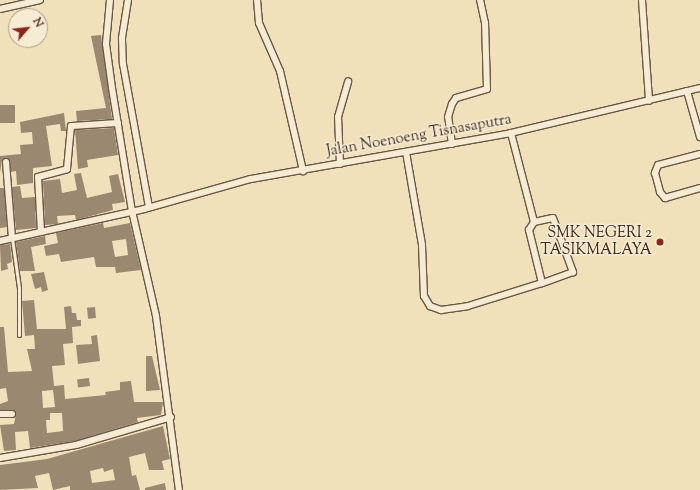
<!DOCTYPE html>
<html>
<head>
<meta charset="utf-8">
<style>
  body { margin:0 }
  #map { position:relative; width:700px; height:490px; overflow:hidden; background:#f1e1bb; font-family:"Sorts Mill Goudy",serif }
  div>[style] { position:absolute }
  .building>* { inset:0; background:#9b8870; transform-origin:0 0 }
  .roads { filter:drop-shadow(1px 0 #6b5646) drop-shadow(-1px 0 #6b5646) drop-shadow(0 1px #6b5646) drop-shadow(0 -1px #6b5646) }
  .lane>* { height:3px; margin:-1.5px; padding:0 1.5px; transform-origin:1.5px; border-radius:1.5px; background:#f6ecd3 }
  .street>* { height:6px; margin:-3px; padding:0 3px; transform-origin:3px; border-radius:3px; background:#f6ecd3 }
  .dots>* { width:11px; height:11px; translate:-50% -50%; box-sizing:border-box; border:2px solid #f6ecd3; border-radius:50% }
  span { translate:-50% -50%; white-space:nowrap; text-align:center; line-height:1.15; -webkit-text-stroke:3px #f6ecd3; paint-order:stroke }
  .street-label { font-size:15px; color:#3e271f }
  .poi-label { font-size:15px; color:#3e271f }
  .right { translate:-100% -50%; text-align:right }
  .north { position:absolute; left:8px; top:8px; width:40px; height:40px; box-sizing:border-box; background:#f6ecd3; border:1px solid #ac9d8b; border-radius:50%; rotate:62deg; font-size:11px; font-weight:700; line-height:16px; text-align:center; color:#3e271f }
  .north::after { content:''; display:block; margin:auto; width:14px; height:18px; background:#8f2418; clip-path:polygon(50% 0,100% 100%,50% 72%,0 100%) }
</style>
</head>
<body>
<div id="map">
  <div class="building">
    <i style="clip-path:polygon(101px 35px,112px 119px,77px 121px,76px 111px,106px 108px,91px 36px)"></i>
    <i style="left:15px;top:105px;width:18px;height:15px;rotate:90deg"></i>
    <i style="clip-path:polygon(64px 113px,66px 131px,61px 131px,60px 124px,46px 126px,52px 166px,33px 168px,33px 183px,17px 185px,16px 171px,11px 172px,8px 158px,2px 160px,0 173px,0 156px,21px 154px,20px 145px,33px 144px,32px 132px,21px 133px,20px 122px)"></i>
    <i style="clip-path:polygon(114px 128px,118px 155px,87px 160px,88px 167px,78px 169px,75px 130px)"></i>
    <i style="clip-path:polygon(81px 173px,87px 198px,112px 192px,109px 176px,118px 174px,125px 202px,112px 204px,113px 210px,76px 220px,75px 215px,57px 216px,58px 224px,45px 225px,43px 181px,60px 179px,62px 193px,77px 190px,74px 174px)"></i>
    <i style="clip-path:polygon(20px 186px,22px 198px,35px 197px,36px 228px,16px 230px,12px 187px)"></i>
    <i style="clip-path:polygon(0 188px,4px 188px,7px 227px,0 228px)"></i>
    <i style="clip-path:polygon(evenodd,103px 223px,104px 228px,130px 223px,141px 270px,116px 273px,115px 267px,96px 267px,94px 257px,61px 262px,59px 254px,46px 256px,44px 246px,58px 243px,56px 233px,103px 223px,126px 239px,128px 255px,115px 257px,112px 241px,126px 239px)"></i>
    <i style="clip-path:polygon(45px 236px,46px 244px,31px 247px,35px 271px,20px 271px,16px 242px)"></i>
    <i style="clip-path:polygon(10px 244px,12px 262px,7px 264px,8px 269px,1px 271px,0 245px)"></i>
    <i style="clip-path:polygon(44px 272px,48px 290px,42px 292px,41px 287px,35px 289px,31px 274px)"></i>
    <i style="clip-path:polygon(evenodd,34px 300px,37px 329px,66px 329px,64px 307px,71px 306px,72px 313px,76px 313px,77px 320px,81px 320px,81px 326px,72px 327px,73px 343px,63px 344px,65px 365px,52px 366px,54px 386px,64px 385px,65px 399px,106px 395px,105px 392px,120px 390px,120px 382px,131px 381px,134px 402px,163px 402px,161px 415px,137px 418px,138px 422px,75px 441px,30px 448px,28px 431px,15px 432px,16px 450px,4px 451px,0 425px,14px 424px,16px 414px,12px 410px,0 410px,0 404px,8px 401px,6px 388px,0 389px,0 327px,4px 327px,8px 372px,32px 371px,27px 349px,35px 349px,34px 335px,25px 336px,22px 301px,34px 300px,53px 390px,55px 407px,43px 408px,42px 391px,53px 390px,34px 300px,50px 413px,62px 413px,63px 431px,47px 433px,46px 420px,50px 420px,50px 413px)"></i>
    <i style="left:95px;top:307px;width:11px;height:8px;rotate:85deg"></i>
    <i style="clip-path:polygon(97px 335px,100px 361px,78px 364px,76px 345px,92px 344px,91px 336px)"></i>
    <i style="clip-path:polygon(146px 356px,152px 356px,160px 390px,146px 391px)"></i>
    <i style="left:89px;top:378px;width:8px;height:12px;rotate:83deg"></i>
    <i style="clip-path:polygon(evenodd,163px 426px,170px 459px,162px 461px,164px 470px,149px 470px,145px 453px,129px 457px,132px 476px,136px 475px,140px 490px,70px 490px,70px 486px,53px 490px,49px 473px,35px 476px,38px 488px,0 490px,0 465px,47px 459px,163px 426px,103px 468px,104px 472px,113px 469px,115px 480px,92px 483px,90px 471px,103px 468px)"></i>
    <i style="clip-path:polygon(165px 483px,166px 490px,145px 490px,145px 488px)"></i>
  </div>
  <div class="roads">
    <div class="lane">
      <i style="left:12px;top:238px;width:50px;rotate:82deg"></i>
      <i style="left:19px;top:288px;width:47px;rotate:90deg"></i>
    </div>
    <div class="street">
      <i style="left:110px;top:0;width:44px;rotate:95.2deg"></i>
      <i style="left:106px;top:44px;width:44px;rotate:82.2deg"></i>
      <i style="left:112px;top:88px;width:125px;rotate:80.8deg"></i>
      <i style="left:132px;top:211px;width:108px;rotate:77.1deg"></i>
      <i style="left:156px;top:316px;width:176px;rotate:82.5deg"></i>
      <i style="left:128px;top:0;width:39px;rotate:99deg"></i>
      <i style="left:122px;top:39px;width:25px;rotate:88deg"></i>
      <i style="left:123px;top:64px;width:145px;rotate:79.7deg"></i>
      <i style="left:257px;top:0;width:23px;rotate:85deg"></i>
      <i style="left:259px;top:23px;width:52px;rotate:66.4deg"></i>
      <i style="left:280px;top:71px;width:103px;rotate:77deg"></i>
      <i style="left:642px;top:0;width:101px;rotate:86deg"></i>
      <i style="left:0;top:9px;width:41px;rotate:-12.7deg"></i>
      <i style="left:687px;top:91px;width:48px;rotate:74.2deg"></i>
      <i style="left:511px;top:133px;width:92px;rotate:75.5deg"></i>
      <i style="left:452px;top:144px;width:27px;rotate:-98deg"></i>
      <i style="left:448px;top:117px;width:14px;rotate:-73deg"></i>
      <i style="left:452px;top:104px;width:7px;rotate:-56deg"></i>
      <i style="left:456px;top:98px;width:32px;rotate:-16deg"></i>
      <i style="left:487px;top:89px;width:66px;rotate:-91.7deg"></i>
      <i style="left:485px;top:23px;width:24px;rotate:-102deg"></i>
      <i style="left:406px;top:152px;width:94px;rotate:80.2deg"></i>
      <i style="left:422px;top:245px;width:51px;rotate:87.8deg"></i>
      <i style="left:424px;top:296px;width:12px;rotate:59deg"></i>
      <i style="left:430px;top:306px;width:12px;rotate:20deg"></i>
      <i style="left:441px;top:310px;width:27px;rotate:-8deg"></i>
      <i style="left:468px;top:306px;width:77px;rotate:-17.3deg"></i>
      <i style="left:542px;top:283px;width:55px;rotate:-103.8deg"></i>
      <i style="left:529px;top:230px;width:9px;rotate:-58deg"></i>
      <i style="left:534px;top:222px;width:19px;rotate:-12deg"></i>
      <i style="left:553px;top:218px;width:58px;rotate:69.7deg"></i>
      <i style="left:573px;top:272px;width:33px;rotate:160deg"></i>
      <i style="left:700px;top:154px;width:43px;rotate:165.3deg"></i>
      <i style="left:658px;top:165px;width:9px;rotate:111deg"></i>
      <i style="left:655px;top:173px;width:20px;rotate:75deg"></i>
      <i style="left:660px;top:192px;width:8px;rotate:50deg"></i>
      <i style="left:665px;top:198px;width:36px;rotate:-16deg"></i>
      <i style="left:6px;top:162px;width:76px;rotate:85.5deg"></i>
      <i style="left:340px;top:164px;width:47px;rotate:-92.4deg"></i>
      <i style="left:338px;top:117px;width:37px;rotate:-74deg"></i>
      <i style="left:41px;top:232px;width:55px;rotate:-93.1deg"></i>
      <i style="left:38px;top:177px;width:30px;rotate:-15deg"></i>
      <i style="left:67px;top:169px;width:43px;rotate:-84.7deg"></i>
      <i style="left:71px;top:126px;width:47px;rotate:-3.7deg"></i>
      <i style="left:0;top:241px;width:148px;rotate:-12.5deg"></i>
      <i style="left:144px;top:209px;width:111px;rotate:-15.7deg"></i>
      <i style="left:251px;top:179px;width:264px;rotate:-10deg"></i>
      <i style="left:511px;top:133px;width:194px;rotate:-13.4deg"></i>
      <i style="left:0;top:414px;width:12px"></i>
      <i style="left:0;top:458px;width:77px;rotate:-9.7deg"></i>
      <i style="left:76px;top:445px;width:99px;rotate:-16.4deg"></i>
    </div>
  </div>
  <div class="dots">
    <i style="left:660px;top:242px;background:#8f2418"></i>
  </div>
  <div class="street-label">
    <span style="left:419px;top:136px;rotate:-10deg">Jalan Noenoeng Tisnasaputra</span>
  </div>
  <div class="poi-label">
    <span class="right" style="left:652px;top:242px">SMK NEGERI 2<br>TASIKMALAYA</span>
  </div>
  <div class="north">N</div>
</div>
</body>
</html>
